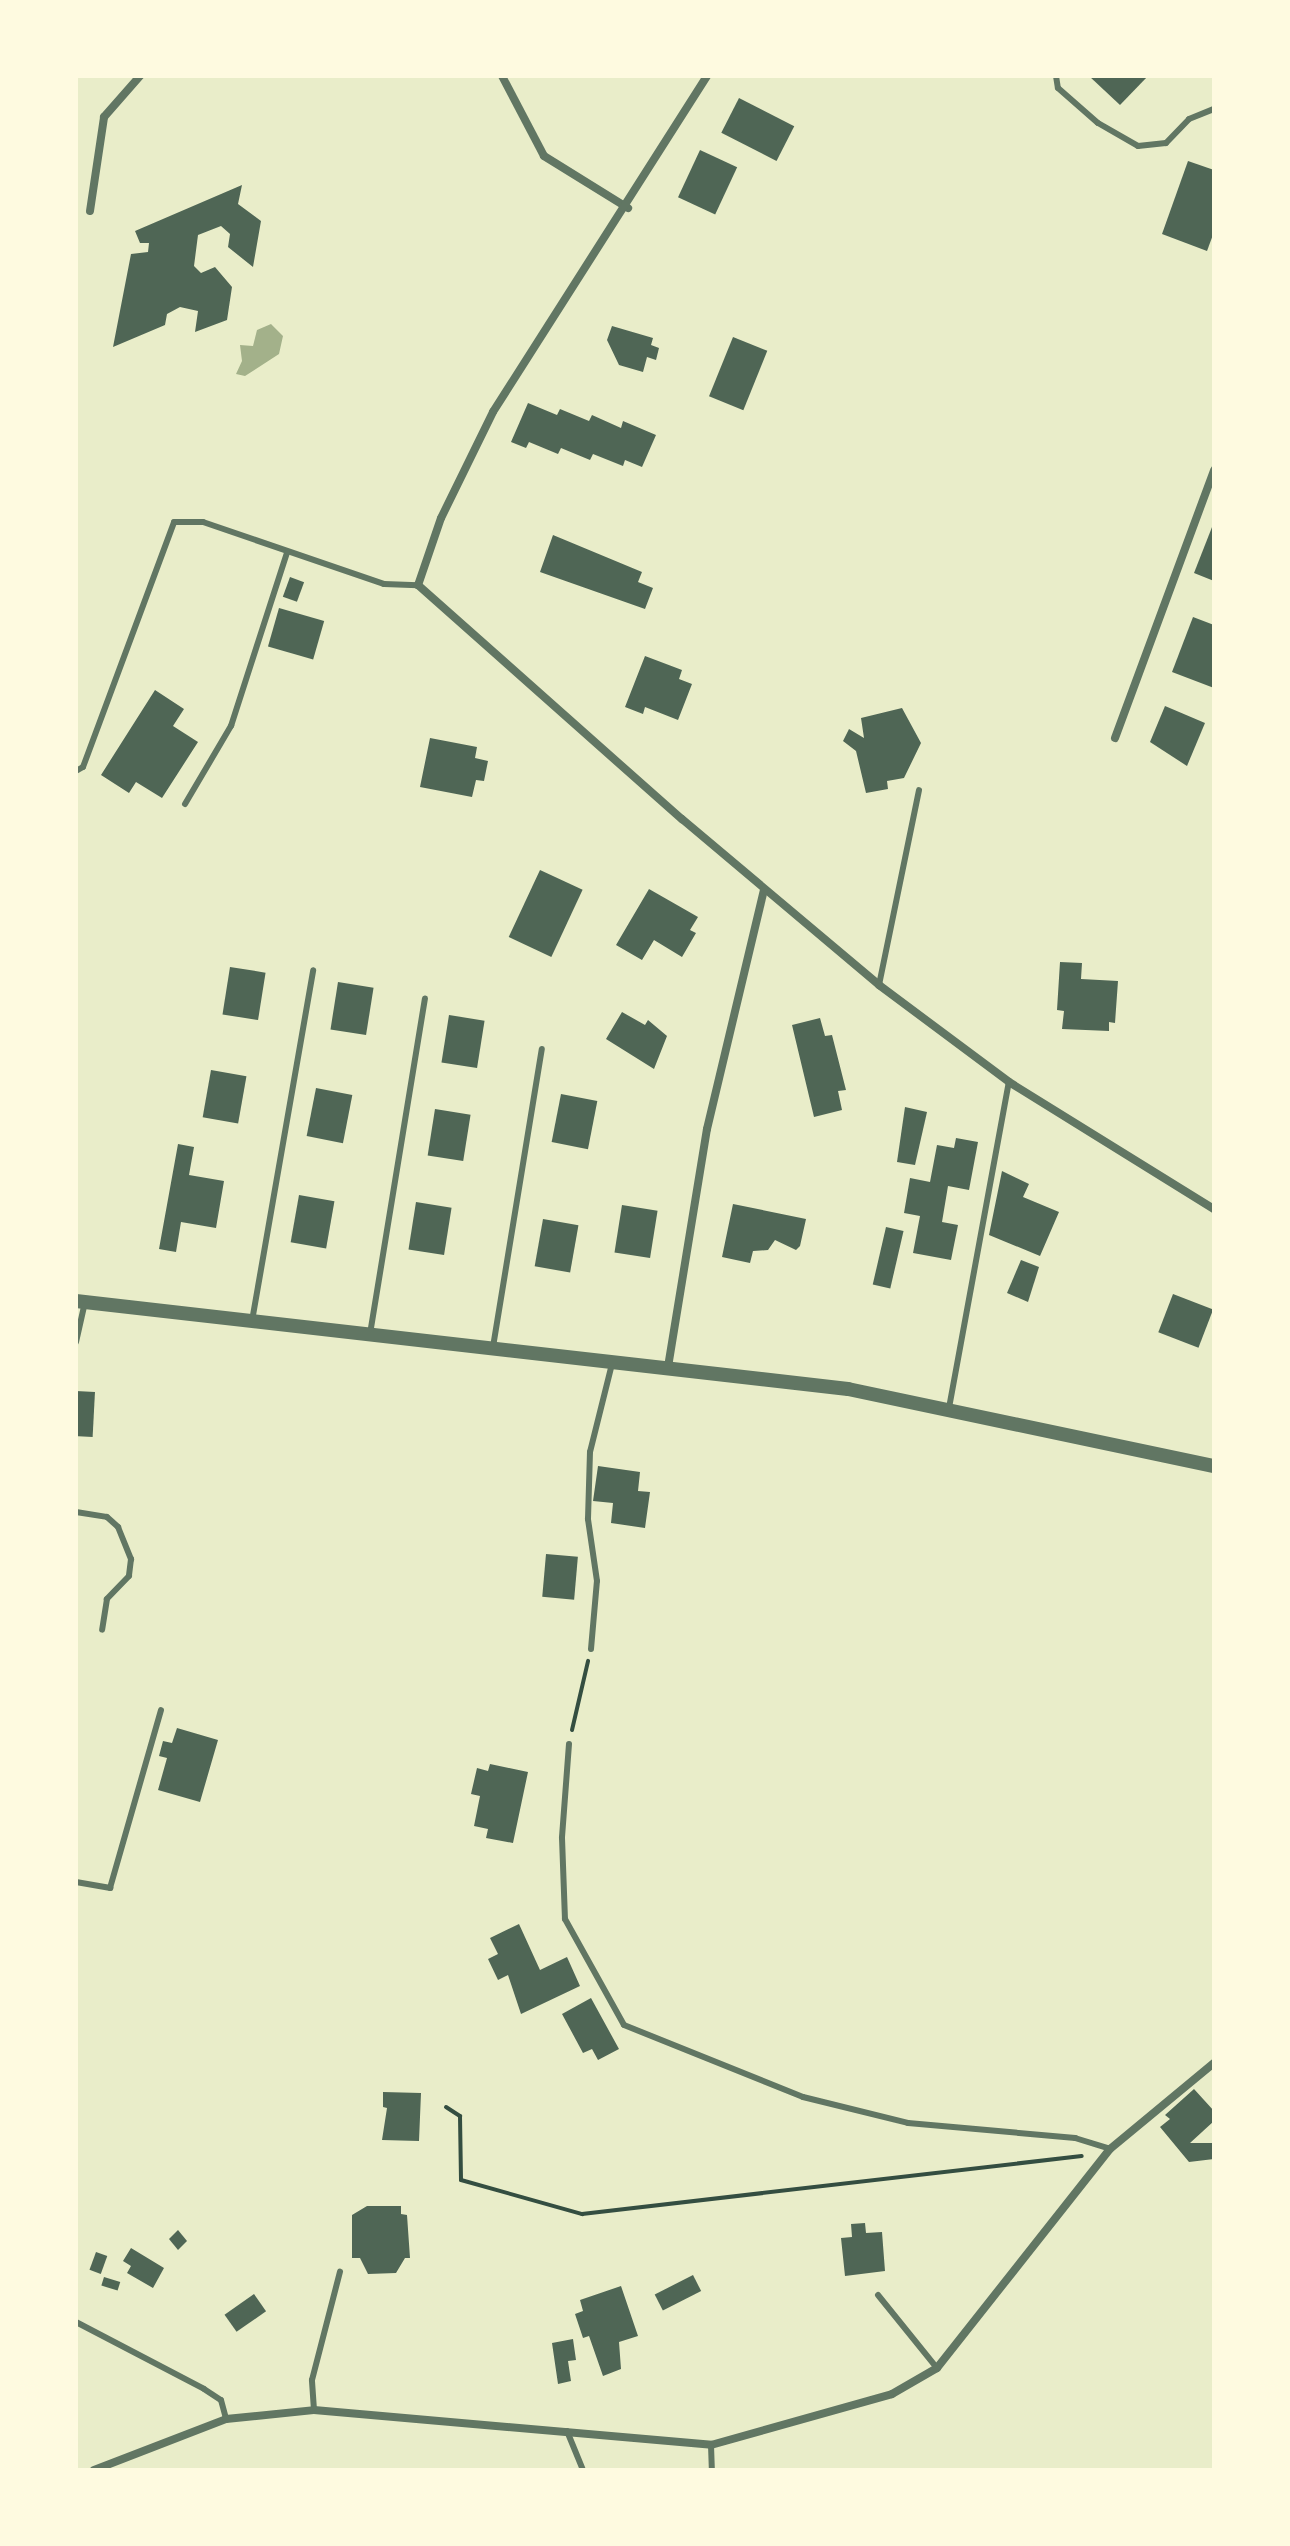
<!DOCTYPE html>
<html>
<head>
<meta charset="utf-8">
<style>
  body { margin:0 }
  #map { position:relative; width:1290px; height:2546px; overflow:hidden; background:#e9edc9; font-family:Figtree,sans-serif }
  div>[style] { position:absolute }
  .water>* { inset:0; background:#a3b18a }
  .building>* { inset:0; background:#4f6655; transform-origin:0 0 }
  .path>* { height:4px; margin:-2px; padding:0 2px; transform-origin:2px; border-radius:2px; background:#344e41 }
  .service>* { height:6px; margin:-3px; padding:0 3px; transform-origin:3px; border-radius:3px; background:#617663 }
  .minor>* { height:8px; margin:-4px; padding:0 4px; transform-origin:4px; border-radius:4px; background:#617663 }
  .tertiary>* { height:14px; margin:-7px; padding:0 7px; transform-origin:7px; border-radius:7px; background:#617663 }
  span { translate:-50% -50%; white-space:nowrap; text-align:center; line-height:1.15; -webkit-text-stroke:6px #fefae0; paint-order:stroke }
  .frame { position:absolute; inset:0; border:78px solid #fefae0; pointer-events:none }
</style>
</head>
<body>
<div id="map">
  <div class="water">
    <i style="clip-path:polygon(271px 324px,283px 336px,279px 354px,245px 376px,236px 374px,242px 361px,240px 345px,253px 346px,257px 330px)"></i>
  </div>
  <div class="building">
    <i style="clip-path:polygon(1089px 76px,1148px 76px,1120px 105px)"></i>
    <i style="left:739px;top:98px;width:62px;height:39px;rotate:27deg"></i>
    <i style="left:700px;top:150px;width:41px;height:52px;rotate:25deg"></i>
    <i style="clip-path:polygon(1188px 161px,1214px 170px,1214px 232px,1207px 251px,1162px 234px)"></i>
    <i style="clip-path:polygon(242px 185px,238px 204px,261px 221px,253px 267px,228px 247px,230px 234px,221px 226px,198px 235px,194px 266px,201px 273px,215px 267px,232px 287px,227px 320px,195px 332px,198px 311px,180px 307px,167px 314px,165px 325px,113px 347px,131px 254px,148px 252px,149px 243px,140px 243px,135px 231px)"></i>
    <i style="clip-path:polygon(612px 326px,653px 338px,651px 345px,659px 348px,656px 360px,647px 357px,643px 372px,619px 365px,607px 340px)"></i>
    <i style="left:733px;top:337px;width:37px;height:64px;rotate:22deg"></i>
    <i style="clip-path:polygon(528px 403px,557px 415px,560px 409px,589px 421px,592px 415px,621px 428px,623px 421px,656px 435px,642px 467px,625px 460px,623px 466px,593px 454px,590px 460px,561px 448px,558px 454px,529px 442px,526px 448px,511px 442px)"></i>
    <i style="clip-path:polygon(1214px 522px,1214px 581px,1194px 573px)"></i>
    <i style="clip-path:polygon(553px 535px,642px 572px,638px 582px,653px 588px,645px 609px,540px 572px)"></i>
    <i style="left:290px;top:577px;width:15px;height:21px;rotate:20deg"></i>
    <i style="left:279px;top:608px;width:47px;height:40px;rotate:16deg"></i>
    <i style="clip-path:polygon(1193px 617px,1214px 625px,1214px 688px,1172px 672px)"></i>
    <i style="clip-path:polygon(645px 656px,682px 670px,679px 679px,692px 684px,678px 720px,645px 707px,643px 714px,625px 707px)"></i>
    <i style="clip-path:polygon(155px 690px,184px 709px,173px 726px,198px 742px,162px 798px,136px 782px,129px 793px,101px 775px)"></i>
    <i style="clip-path:polygon(1165px 706px,1205px 723px,1187px 766px,1150px 742px)"></i>
    <i style="clip-path:polygon(902px 708px,921px 743px,904px 778px,887px 781px,888px 789px,866px 793px,856px 751px,843px 741px,849px 729px,864px 738px,861px 718px)"></i>
    <i style="clip-path:polygon(430px 738px,477px 747px,475px 758px,488px 761px,484px 781px,476px 780px,472px 797px,420px 787px)"></i>
    <i style="left:540px;top:870px;width:47px;height:74px;rotate:25deg"></i>
    <i style="clip-path:polygon(649px 889px,698px 917px,690px 930px,696px 933px,682px 957px,654px 940px,642px 960px,616px 945px)"></i>
    <i style="clip-path:polygon(1060px 962px,1082px 963px,1081px 979px,1118px 981px,1115px 1023px,1109px 1022px,1109px 1031px,1062px 1029px,1064px 1011px,1057px 1010px)"></i>
    <i style="left:230px;top:967px;width:36px;height:48px;rotate:9deg"></i>
    <i style="left:338px;top:982px;width:36px;height:48px;rotate:9deg"></i>
    <i style="clip-path:polygon(622px 1012px,645px 1025px,648px 1020px,667px 1036px,654px 1069px,606px 1039px)"></i>
    <i style="left:449px;top:1015px;width:36px;height:48px;rotate:9deg"></i>
    <i style="clip-path:polygon(820px 1018px,825px 1036px,832px 1035px,846px 1090px,838px 1091px,842px 1110px,814px 1117px,792px 1025px)"></i>
    <i style="left:211px;top:1070px;width:36px;height:48px;rotate:10deg"></i>
    <i style="left:316px;top:1088px;width:37px;height:49px;rotate:11deg"></i>
    <i style="left:561px;top:1094px;width:37px;height:49px;rotate:11deg"></i>
    <i style="clip-path:polygon(905px 1107px,927px 1112px,915px 1165px,897px 1162px)"></i>
    <i style="left:435px;top:1109px;width:36px;height:47px;rotate:9deg"></i>
    <i style="clip-path:polygon(956px 1138px,978px 1142px,969px 1190px,948px 1186px,942px 1222px,958px 1225px,951px 1260px,913px 1253px,920px 1216px,904px 1213px,910px 1178px,930px 1182px,937px 1145px,954px 1148px)"></i>
    <i style="clip-path:polygon(178px 1144px,194px 1147px,189px 1175px,224px 1181px,216px 1228px,181px 1222px,176px 1252px,159px 1249px)"></i>
    <i style="clip-path:polygon(1002px 1171px,1029px 1184px,1023px 1197px,1059px 1212px,1040px 1256px,989px 1235px)"></i>
    <i style="left:299px;top:1195px;width:36px;height:48px;rotate:10deg"></i>
    <i style="left:416px;top:1202px;width:36px;height:48px;rotate:9deg"></i>
    <i style="clip-path:polygon(733px 1204px,806px 1219px,800px 1246px,796px 1250px,775px 1240px,768px 1250px,753px 1251px,750px 1263px,722px 1257px)"></i>
    <i style="left:622px;top:1205px;width:36px;height:48px;rotate:9deg"></i>
    <i style="left:543px;top:1219px;width:36px;height:48px;rotate:10deg"></i>
    <i style="left:886px;top:1227px;width:18px;height:59px;rotate:13deg"></i>
    <i style="clip-path:polygon(1021px 1260px,1039px 1267px,1028px 1302px,1007px 1293px)"></i>
    <i style="left:1173px;top:1294px;width:43px;height:41px;rotate:21deg"></i>
    <i style="left:76px;top:1391px;width:19px;height:45px;rotate:3deg"></i>
    <i style="clip-path:polygon(598px 1466px,640px 1472px,638px 1491px,650px 1492px,645px 1528px,611px 1523px,613px 1503px,593px 1501px)"></i>
    <i style="left:546px;top:1554px;width:32px;height:43px;rotate:5deg"></i>
    <i style="clip-path:polygon(177px 1728px,218px 1740px,200px 1802px,158px 1790px,167px 1758px,159px 1756px,163px 1741px,172px 1743px)"></i>
    <i style="clip-path:polygon(490px 1764px,528px 1772px,513px 1843px,486px 1838px,488px 1829px,474px 1826px,480px 1796px,471px 1794px,477px 1768px,488px 1771px)"></i>
    <i style="clip-path:polygon(519px 1924px,540px 1970px,567px 1957px,580px 1986px,521px 2014px,508px 1975px,498px 1980px,488px 1959px,498px 1954px,490px 1938px)"></i>
    <i style="clip-path:polygon(591px 1998px,619px 2049px,598px 2060px,592px 2049px,583px 2053px,562px 2014px)"></i>
    <i style="clip-path:polygon(1194px 2089px,1214px 2111px,1214px 2121px,1190px 2143px,1214px 2143px,1214px 2159px,1189px 2162px,1160px 2127px,1170px 2119px,1165px 2115px)"></i>
    <i style="clip-path:polygon(383px 2092px,421px 2093px,419px 2141px,382px 2140px,387px 2108px,383px 2107px)"></i>
    <i style="clip-path:polygon(367px 2206px,401px 2206px,401px 2214px,407px 2215px,410px 2258px,405px 2258px,396px 2273px,368px 2274px,360px 2258px,352px 2258px,352px 2215px)"></i>
    <i style="clip-path:polygon(865px 2223px,866px 2233px,882px 2232px,885px 2271px,845px 2276px,841px 2238px,852px 2237px,851px 2224px)"></i>
    <i style="clip-path:polygon(178px 2230px,187px 2241px,178px 2250px,169px 2239px)"></i>
    <i style="clip-path:polygon(131px 2248px,164px 2268px,153px 2288px,127px 2273px,131px 2266px,123px 2261px)"></i>
    <i style="left:96px;top:2252px;width:12px;height:19px;rotate:20deg"></i>
    <i style="left:693px;top:2275px;width:18px;height:43px;rotate:63deg"></i>
    <i style="left:104px;top:2277px;width:17px;height:9px;rotate:17deg"></i>
    <i style="clip-path:polygon(621px 2286px,638px 2336px,619px 2342px,621px 2369px,603px 2376px,589px 2336px,583px 2338px,575px 2314px,583px 2311px,580px 2300px)"></i>
    <i style="left:254px;top:2294px;width:21px;height:36px;rotate:55deg"></i>
    <i style="clip-path:polygon(573px 2339px,576px 2360px,568px 2361px,571px 2381px,558px 2384px,552px 2343px)"></i>
  </div>
  <div class="path">
    <i style="left:572px;top:1730px;width:71px;rotate:-76.9deg"></i>
    <i style="left:446px;top:2107px;width:17px;rotate:33deg"></i>
    <i style="left:460px;top:2116px;width:64px;rotate:89.1deg"></i>
    <i style="left:461px;top:2180px;width:126px;rotate:15.7deg"></i>
    <i style="left:582px;top:2214px;width:503px;rotate:-6.62deg"></i>
  </div>
  <div class="service">
    <i style="left:1056px;top:76px;width:12px;rotate:81deg"></i>
    <i style="left:1058px;top:88px;width:53px;rotate:41.2deg"></i>
    <i style="left:1098px;top:123px;width:46px;rotate:29.9deg"></i>
    <i style="left:1138px;top:146px;width:28px;rotate:-6deg"></i>
    <i style="left:1166px;top:143px;width:33px;rotate:-46deg"></i>
    <i style="left:1189px;top:119px;width:27px;rotate:-22deg"></i>
    <i style="left:76px;top:771px;width:8px;rotate:-30deg"></i>
    <i style="left:83px;top:767px;width:261px;rotate:-69.6deg"></i>
    <i style="left:174px;top:522px;width:29px"></i>
    <i style="left:203px;top:522px;width:191px;rotate:18.9deg"></i>
    <i style="left:384px;top:584px;width:34px;rotate:2deg"></i>
    <i style="left:185px;top:804px;width:91px;rotate:-59.5deg"></i>
    <i style="left:231px;top:726px;width:182px;rotate:-72.1deg"></i>
    <i style="left:879px;top:985px;width:199px;rotate:-78.4deg"></i>
    <i style="left:252px;top:1321px;width:356px;rotate:-80.1deg"></i>
    <i style="left:370px;top:1334px;width:340px;rotate:-80.7deg"></i>
    <i style="left:76px;top:1342px;width:41px;rotate:-77.3deg"></i>
    <i style="left:493px;top:1347px;width:302px;rotate:-80.7deg"></i>
    <i style="left:949px;top:1408px;width:331px;rotate:-79.6deg"></i>
    <i style="left:76px;top:1512px;width:31px;rotate:9deg"></i>
    <i style="left:107px;top:1517px;width:15px;rotate:42deg"></i>
    <i style="left:118px;top:1527px;width:35px;rotate:68deg"></i>
    <i style="left:131px;top:1559px;width:17px;rotate:97deg"></i>
    <i style="left:129px;top:1576px;width:32px;rotate:134deg"></i>
    <i style="left:107px;top:1599px;width:31px;rotate:99deg"></i>
    <i style="left:591px;top:1649px;width:68px;rotate:-85deg"></i>
    <i style="left:597px;top:1581px;width:63px;rotate:-98.3deg"></i>
    <i style="left:588px;top:1519px;width:67px;rotate:-88.3deg"></i>
    <i style="left:590px;top:1452px;width:91px;rotate:-76deg"></i>
    <i style="left:569px;top:1744px;width:94px;rotate:94.3deg"></i>
    <i style="left:562px;top:1838px;width:81px;rotate:87.9deg"></i>
    <i style="left:565px;top:1919px;width:121px;rotate:60.9deg"></i>
    <i style="left:624px;top:2025px;width:193px;rotate:21.9deg"></i>
    <i style="left:803px;top:2097px;width:108px;rotate:13.9deg"></i>
    <i style="left:908px;top:2123px;width:168px;rotate:5.1deg"></i>
    <i style="left:1075px;top:2138px;width:37px;rotate:17deg"></i>
    <i style="left:76px;top:1882px;width:35px;rotate:10deg"></i>
    <i style="left:110px;top:1888px;width:185px;rotate:-74deg"></i>
    <i style="left:878px;top:2295px;width:94px;rotate:51.1deg"></i>
    <i style="left:76px;top:2322px;width:144px;rotate:27.6deg"></i>
    <i style="left:204px;top:2389px;width:20px;rotate:33deg"></i>
    <i style="left:221px;top:2400px;width:20px;rotate:75deg"></i>
    <i style="left:314px;top:2410px;width:30px;rotate:-94deg"></i>
    <i style="left:312px;top:2380px;width:112px;rotate:-75.5deg"></i>
    <i style="left:567px;top:2431px;width:42px;rotate:67.7deg"></i>
    <i style="left:711px;top:2445px;width:25px;rotate:88deg"></i>
  </div>
  <div class="minor">
    <i style="left:502px;top:76px;width:90px;rotate:62.3deg"></i>
    <i style="left:544px;top:156px;width:99px;rotate:31.8deg"></i>
    <i style="left:707px;top:76px;width:398px;rotate:122.5deg"></i>
    <i style="left:493px;top:412px;width:118px;rotate:116.1deg"></i>
    <i style="left:441px;top:518px;width:71px;rotate:108.9deg"></i>
    <i style="left:418px;top:585px;width:353px;rotate:41.6deg"></i>
    <i style="left:682px;top:819px;width:258px;rotate:40.1deg"></i>
    <i style="left:879px;top:985px;width:162px;rotate:36.7deg"></i>
    <i style="left:1009px;top:1082px;width:241px;rotate:31.8deg"></i>
    <i style="left:90px;top:211px;width:95px;rotate:-81.5deg"></i>
    <i style="left:104px;top:117px;width:55px;rotate:-48.7deg"></i>
    <i style="left:1115px;top:738px;width:286px;rotate:-69.7deg"></i>
    <i style="left:668px;top:1367px;width:241px;rotate:-80.7deg"></i>
    <i style="left:707px;top:1129px;width:246px;rotate:-76.6deg"></i>
    <i style="left:94px;top:2470px;width:142px;rotate:-21.1deg"></i>
    <i style="left:226px;top:2419px;width:88px;rotate:-5.8deg"></i>
    <i style="left:314px;top:2410px;width:399px;rotate:5deg"></i>
    <i style="left:711px;top:2445px;width:188px;rotate:-15.7deg"></i>
    <i style="left:892px;top:2394px;width:52px;rotate:-30deg"></i>
    <i style="left:937px;top:2368px;width:279px;rotate:-51.7deg"></i>
    <i style="left:1110px;top:2149px;width:135px;rotate:-39.6deg"></i>
  </div>
  <div class="tertiary">
    <i style="left:76px;top:1301px;width:777px;rotate:6.5deg"></i>
    <i style="left:848px;top:1389px;width:374px;rotate:11.9deg"></i>
  </div>
  <div class="frame"></div>
</div>
</body>
</html>
